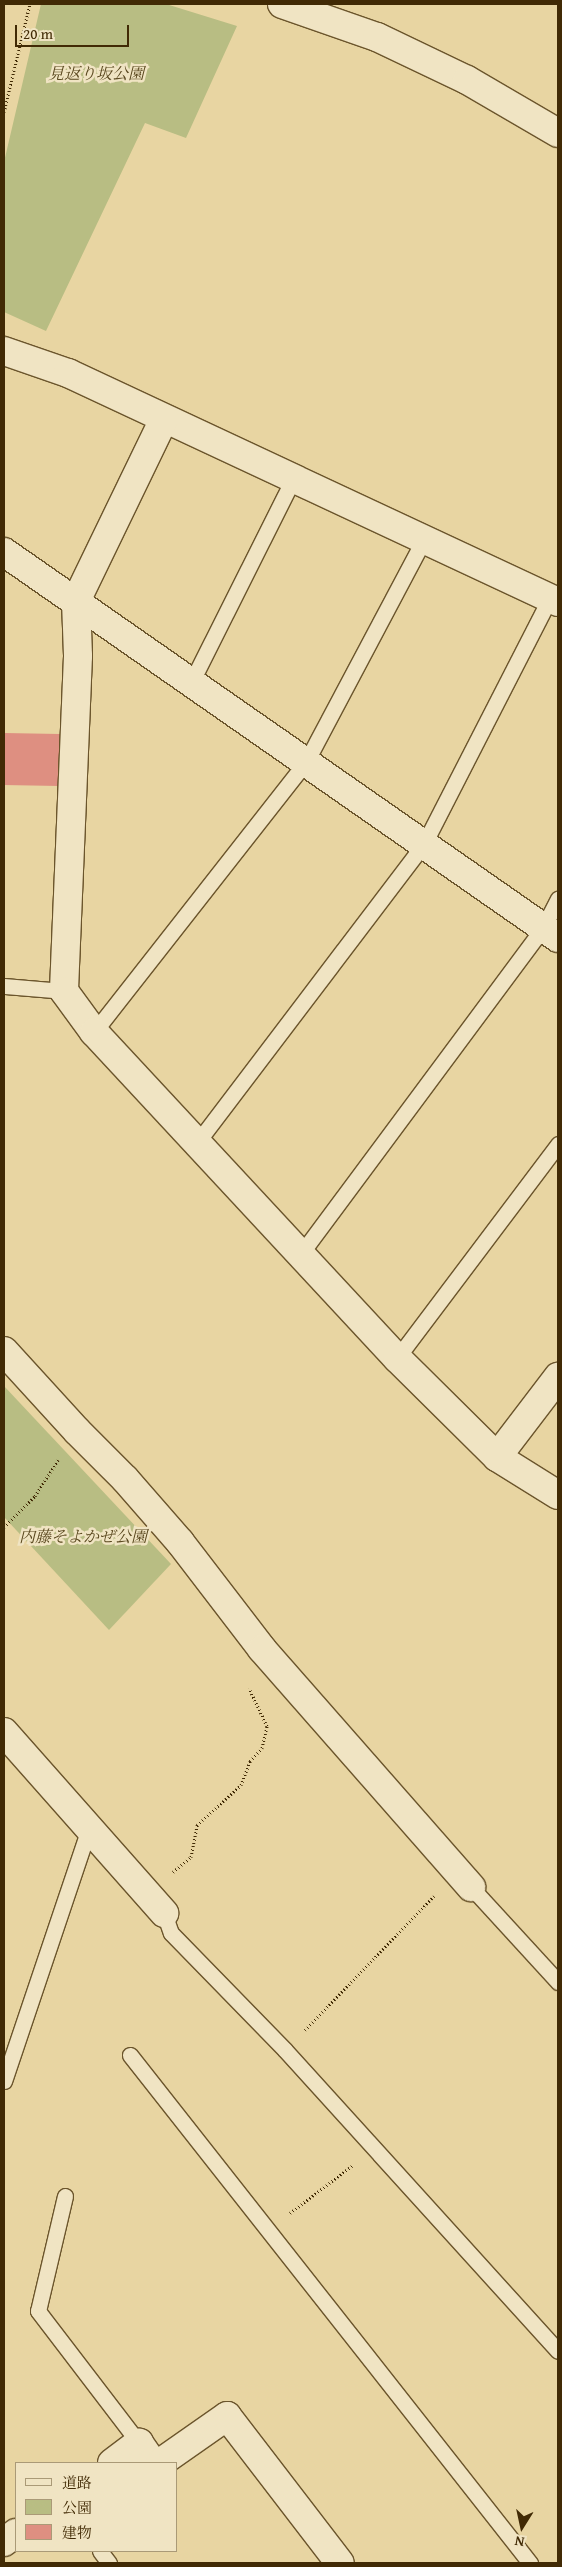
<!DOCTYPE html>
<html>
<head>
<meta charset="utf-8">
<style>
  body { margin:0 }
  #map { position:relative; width:562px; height:2567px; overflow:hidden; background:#e8d5a2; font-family:"Gentium Book Plus","Noto Serif JP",serif }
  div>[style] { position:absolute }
  .green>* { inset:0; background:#b8bd83 }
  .building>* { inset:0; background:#de8f81; transform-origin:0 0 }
  .path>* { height:3px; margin-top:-1.5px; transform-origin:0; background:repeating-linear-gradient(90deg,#412a05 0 1px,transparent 0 3.5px) }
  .roads { filter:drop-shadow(1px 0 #6b552c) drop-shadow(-1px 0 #6b552c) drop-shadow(0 1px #6b552c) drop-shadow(0 -1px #6b552c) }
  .lane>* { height:15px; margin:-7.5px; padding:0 7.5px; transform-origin:7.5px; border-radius:7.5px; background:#f0e4c3 }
  .street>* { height:28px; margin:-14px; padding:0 14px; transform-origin:14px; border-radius:14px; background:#f0e4c3 }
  span { translate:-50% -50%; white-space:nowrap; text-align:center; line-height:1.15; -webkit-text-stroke:5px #f0e4c3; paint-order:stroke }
  .park-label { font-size:16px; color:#59471e; font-style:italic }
  .frame { position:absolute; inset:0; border:5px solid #412a05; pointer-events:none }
  .legend { position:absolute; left:15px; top:2462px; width:162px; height:90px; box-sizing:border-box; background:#f0e4c3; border:1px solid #aa9a77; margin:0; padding:6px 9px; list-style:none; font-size:15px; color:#412a05 }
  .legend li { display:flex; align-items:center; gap:10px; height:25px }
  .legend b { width:25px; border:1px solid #aa9a77 }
  .north { position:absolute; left:497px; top:2502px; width:50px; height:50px; -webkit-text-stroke:4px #f0e4c3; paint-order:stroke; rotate:190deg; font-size:14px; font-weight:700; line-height:20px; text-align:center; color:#412a05 }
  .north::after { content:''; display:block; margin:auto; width:18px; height:22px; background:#412a05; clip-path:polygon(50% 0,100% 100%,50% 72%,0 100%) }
  .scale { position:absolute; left:15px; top:25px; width:114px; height:22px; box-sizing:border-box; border:2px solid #412a05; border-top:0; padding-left:6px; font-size:15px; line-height:18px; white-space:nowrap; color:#412a05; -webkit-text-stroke:4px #f0e4c3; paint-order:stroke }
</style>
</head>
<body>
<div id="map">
  <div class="green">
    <i style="clip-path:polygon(41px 4px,166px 4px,237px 26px,186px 138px,145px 123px,46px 331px,4px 312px,4px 162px)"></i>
    <i style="clip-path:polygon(4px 1386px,171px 1564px,109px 1630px,4px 1517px)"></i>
  </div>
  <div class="building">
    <i style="left:4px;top:733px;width:56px;height:52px;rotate:1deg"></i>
  </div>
  <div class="path">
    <i style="left:4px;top:112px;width:111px;rotate:-76.5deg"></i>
    <i style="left:4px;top:1527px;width:44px;rotate:-45deg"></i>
    <i style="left:35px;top:1496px;width:43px;rotate:-57.4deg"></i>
    <i style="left:173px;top:1872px;width:23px;rotate:-40deg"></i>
    <i style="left:191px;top:1857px;width:33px;rotate:-79deg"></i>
    <i style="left:197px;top:1825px;width:59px;rotate:-42.3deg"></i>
    <i style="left:241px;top:1785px;width:26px;rotate:-69deg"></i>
    <i style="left:250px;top:1761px;width:18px;rotate:-47deg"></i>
    <i style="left:262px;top:1748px;width:23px;rotate:-77deg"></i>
    <i style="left:267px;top:1726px;width:42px;rotate:-115.3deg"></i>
    <i style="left:305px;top:2030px;width:186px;rotate:-46.1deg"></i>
    <i style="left:290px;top:2213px;width:79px;rotate:-37.3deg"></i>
  </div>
  <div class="roads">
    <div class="lane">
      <i style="left:191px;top:683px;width:228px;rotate:-63.4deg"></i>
      <i style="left:4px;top:986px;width:60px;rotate:4.8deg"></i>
      <i style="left:94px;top:1032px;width:343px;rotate:-51.9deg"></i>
      <i style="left:306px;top:762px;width:252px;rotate:-62.1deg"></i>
      <i style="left:196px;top:1144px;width:377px;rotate:-52.8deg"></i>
      <i style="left:424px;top:844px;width:276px;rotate:-62.9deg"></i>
      <i style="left:300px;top:1255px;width:407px;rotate:-53.4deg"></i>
      <i style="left:543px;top:928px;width:33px;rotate:-63deg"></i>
      <i style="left:397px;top:1358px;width:268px;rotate:-53deg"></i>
      <i style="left:471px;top:1887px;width:129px;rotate:47.5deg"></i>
      <i style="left:164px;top:1913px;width:21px;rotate:71deg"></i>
      <i style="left:171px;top:1933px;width:163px;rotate:45.7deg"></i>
      <i style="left:285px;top:2050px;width:406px;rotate:47.8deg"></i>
      <i style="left:130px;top:2055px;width:647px;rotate:51.78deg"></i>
      <i style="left:4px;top:2081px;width:267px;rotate:-71.4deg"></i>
      <i style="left:65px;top:2196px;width:118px;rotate:103.2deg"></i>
      <i style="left:38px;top:2311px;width:166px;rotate:52.6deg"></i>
      <i style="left:100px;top:2551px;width:15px;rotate:53deg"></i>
    </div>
    <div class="street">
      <i style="left:282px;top:4px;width:101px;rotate:19.2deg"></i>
      <i style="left:377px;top:37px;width:100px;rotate:25.5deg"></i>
      <i style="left:467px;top:80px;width:105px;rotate:30.2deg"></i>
      <i style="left:4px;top:351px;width:68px;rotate:19deg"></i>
      <i style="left:68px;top:373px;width:541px;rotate:25.05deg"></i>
      <i style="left:164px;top:419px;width:202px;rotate:115.8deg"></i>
      <i style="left:76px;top:601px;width:55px;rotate:87.9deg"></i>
      <i style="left:78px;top:656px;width:335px;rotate:92.4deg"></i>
      <i style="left:64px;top:991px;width:51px;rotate:53.8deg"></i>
      <i style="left:94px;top:1032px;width:445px;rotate:47.1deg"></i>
      <i style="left:397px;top:1358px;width:141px;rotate:44.7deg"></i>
      <i style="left:497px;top:1457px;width:72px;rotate:31.9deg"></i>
      <i style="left:4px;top:552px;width:675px;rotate:34.87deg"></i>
      <i style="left:4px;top:1351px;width:108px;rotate:47.6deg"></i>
      <i style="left:77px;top:1431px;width:68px;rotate:45deg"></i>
      <i style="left:125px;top:1479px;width:84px;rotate:48.9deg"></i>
      <i style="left:180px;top:1542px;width:135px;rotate:52.5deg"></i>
      <i style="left:262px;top:1649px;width:317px;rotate:48.7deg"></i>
      <i style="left:497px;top:1457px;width:101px;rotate:-52.7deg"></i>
      <i style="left:4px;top:1732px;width:242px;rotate:48.5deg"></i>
      <i style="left:112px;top:2463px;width:34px;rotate:-37deg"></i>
      <i style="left:139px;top:2443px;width:24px;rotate:55deg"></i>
      <i style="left:160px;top:2463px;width:82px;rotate:-35deg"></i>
      <i style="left:227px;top:2416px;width:185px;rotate:52.5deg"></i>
      <i style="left:4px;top:2542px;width:15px;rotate:-37deg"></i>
    </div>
  </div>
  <div class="park-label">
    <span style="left:96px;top:73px">見返り坂公園</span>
    <span style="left:83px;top:1536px">内藤そよかぜ公園</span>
  </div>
  <div class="frame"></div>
  <ul class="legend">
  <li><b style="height:6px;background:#f0e4c3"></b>道路</li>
  <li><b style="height:14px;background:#b8bd83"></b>公園</li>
  <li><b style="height:14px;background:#de8f81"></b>建物</li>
  </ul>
  <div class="north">N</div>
  <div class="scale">20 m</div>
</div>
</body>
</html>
